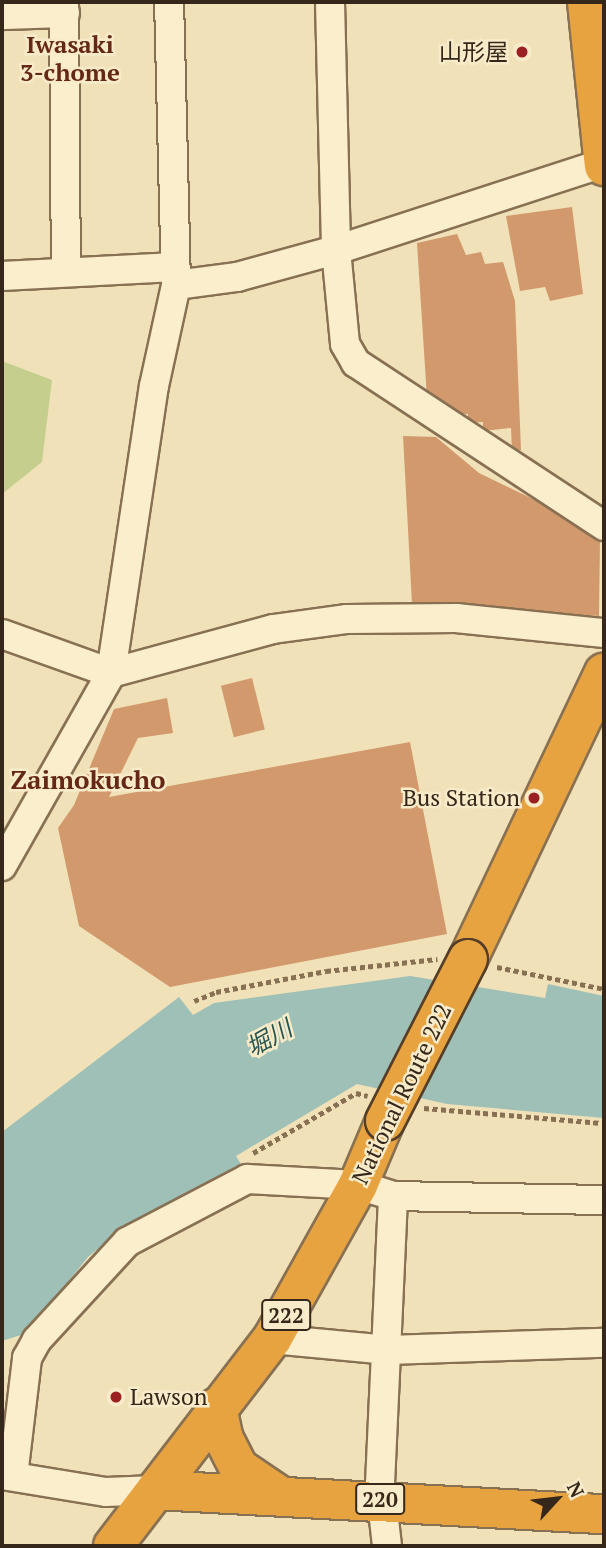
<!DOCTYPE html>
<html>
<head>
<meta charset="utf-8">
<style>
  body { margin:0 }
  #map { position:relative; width:606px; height:1548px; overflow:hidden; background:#f0e1b9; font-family:"PT Serif","Noto Sans JP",serif }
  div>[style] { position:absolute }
  .green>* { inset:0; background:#c5ce8d }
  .water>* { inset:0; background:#9ec0b7 }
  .building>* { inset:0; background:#d2996c; transform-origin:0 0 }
  .path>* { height:4.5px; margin-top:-2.25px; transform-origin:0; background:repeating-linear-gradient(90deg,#887053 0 5px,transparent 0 8.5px) }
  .roads { filter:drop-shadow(2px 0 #887053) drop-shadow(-2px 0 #887053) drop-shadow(0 2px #887053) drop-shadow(0 -2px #887053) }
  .minor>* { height:28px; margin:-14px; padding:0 14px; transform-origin:14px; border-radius:14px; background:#fbeecc }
  .highway>* { height:38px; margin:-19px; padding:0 19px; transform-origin:19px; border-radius:19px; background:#e8a341 }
  .bridges { filter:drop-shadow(2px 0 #543e28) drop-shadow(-2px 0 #543e28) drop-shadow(0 2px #543e28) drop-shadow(0 -2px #543e28) }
  .highway-bridge>* { height:38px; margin:-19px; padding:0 19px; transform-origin:19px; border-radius:19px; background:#e8a341 }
  .dots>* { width:19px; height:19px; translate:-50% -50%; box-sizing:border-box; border:4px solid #f8ebc9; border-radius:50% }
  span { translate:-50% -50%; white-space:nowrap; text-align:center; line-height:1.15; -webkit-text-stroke:5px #f8ebc9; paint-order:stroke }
  .shield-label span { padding:2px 5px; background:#f8ebc9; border:2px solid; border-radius:5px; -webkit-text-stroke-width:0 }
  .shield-label { font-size:21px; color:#352719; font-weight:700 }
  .poi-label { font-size:23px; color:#352719 }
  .right { translate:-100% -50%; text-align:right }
  .left { translate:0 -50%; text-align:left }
  .street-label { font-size:23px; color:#352719 }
  .neighbourhood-label { font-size:24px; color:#652816; font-weight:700 }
  .water-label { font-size:24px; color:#275654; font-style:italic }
  .quarter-label { font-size:26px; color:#652816; font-weight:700 }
  .frame { position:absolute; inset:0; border:4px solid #352719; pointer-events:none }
  .north { position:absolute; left:522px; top:1464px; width:70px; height:70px; -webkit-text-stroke:5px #f8ebc9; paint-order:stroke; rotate:63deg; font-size:19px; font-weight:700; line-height:28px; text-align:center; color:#352719 }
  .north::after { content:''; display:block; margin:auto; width:24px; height:32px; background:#352719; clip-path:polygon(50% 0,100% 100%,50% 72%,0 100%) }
</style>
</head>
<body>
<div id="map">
  <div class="green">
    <i style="clip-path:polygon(2px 361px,52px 380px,42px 462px,2px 494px)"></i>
  </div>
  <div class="water">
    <i style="clip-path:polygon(410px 976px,545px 998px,548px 984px,604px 996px,604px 1118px,447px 1104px,357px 1084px,236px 1156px,244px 1169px,117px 1233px,88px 1257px,27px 1333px,2px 1341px,2px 1132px,179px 997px,193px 1015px,214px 1003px)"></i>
  </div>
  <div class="building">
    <i style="clip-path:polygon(572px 207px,583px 294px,550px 301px,545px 287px,520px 291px,506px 216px)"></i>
    <i style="clip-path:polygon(457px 234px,466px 255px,481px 252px,485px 264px,503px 262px,515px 301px,521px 450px,512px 452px,511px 428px,483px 431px,483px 422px,468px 423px,468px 414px,451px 415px,450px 407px,434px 406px,427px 398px,417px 243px)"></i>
    <i style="clip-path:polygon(403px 436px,436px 437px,479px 473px,539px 502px,600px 539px,599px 616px,412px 604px)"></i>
    <i style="left:252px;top:678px;width:53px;height:32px;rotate:76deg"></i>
    <i style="clip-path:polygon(167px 698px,173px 733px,138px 738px,109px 797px,410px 742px,447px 934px,170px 987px,79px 926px,58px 828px,74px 805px,114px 709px)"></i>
  </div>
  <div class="path">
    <i style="left:497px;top:967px;width:109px;rotate:11.6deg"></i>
    <i style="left:194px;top:1001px;width:24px;rotate:-22deg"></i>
    <i style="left:216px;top:992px;width:112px;rotate:-10.8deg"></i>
    <i style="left:326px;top:971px;width:112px;rotate:-6.2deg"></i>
    <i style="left:424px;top:1108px;width:181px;rotate:4.8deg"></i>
    <i style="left:253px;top:1153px;width:119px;rotate:-30.2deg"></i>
    <i style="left:356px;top:1093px;width:12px;rotate:14deg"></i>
  </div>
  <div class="roads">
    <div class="minor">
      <i style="left:64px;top:2px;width:267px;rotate:89.6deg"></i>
      <i style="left:330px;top:2px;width:248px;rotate:88.6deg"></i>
      <i style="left:336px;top:250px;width:94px;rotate:84.5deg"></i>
      <i style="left:345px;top:344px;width:22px;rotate:60deg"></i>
      <i style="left:356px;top:363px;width:297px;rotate:33.3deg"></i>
      <i style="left:2px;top:15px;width:63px;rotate:-1.8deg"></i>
      <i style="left:2px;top:276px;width:173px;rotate:-3deg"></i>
      <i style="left:176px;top:285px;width:62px;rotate:-7.5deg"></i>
      <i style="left:237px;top:277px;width:103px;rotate:-15.3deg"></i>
      <i style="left:336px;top:250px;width:282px;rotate:-18deg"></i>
      <i style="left:2px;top:634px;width:116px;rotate:19.7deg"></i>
      <i style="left:111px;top:673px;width:168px;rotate:-15.2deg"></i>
      <i style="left:273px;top:629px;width:75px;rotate:-7.7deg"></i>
      <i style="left:347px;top:619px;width:109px;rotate:-0.5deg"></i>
      <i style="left:456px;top:618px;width:149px;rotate:5.8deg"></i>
      <i style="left:2px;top:866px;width:222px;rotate:-60.5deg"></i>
      <i style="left:111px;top:673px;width:290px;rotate:-81.5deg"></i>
      <i style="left:154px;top:386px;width:103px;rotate:-77.7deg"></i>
      <i style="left:176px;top:285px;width:283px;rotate:-91.4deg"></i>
      <i style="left:272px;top:1339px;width:117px;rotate:5.4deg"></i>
      <i style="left:388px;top:1350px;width:216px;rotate:-1.9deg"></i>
      <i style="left:2px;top:1475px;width:105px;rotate:9.3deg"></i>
      <i style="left:106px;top:1492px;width:50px;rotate:-2.3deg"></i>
      <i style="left:13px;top:1476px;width:119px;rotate:-83.2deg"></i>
      <i style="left:27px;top:1358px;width:21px;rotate:-61deg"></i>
      <i style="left:37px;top:1340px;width:133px;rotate:-47.4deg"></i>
      <i style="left:127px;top:1242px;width:136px;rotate:-27.7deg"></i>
      <i style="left:247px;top:1179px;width:111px;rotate:3.1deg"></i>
      <i style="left:358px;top:1185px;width:37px;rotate:17deg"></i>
      <i style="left:393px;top:1196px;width:211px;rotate:1.1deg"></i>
      <i style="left:387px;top:1546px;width:62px;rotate:-96.4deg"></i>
      <i style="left:380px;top:1484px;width:288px;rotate:-87.4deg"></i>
    </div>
    <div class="highway">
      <i style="left:587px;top:2px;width:165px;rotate:84.1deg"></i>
      <i style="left:468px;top:959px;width:317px;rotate:-64.6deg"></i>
      <i style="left:217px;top:1407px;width:33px;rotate:78deg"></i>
      <i style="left:224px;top:1439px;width:33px;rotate:63deg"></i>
      <i style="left:239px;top:1468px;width:45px;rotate:34deg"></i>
      <i style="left:156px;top:1490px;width:449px;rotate:3.1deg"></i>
      <i style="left:113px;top:1546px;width:261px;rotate:-52.5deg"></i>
      <i style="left:272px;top:1339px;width:176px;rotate:-60.8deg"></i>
      <i style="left:358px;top:1185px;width:69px;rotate:-67.1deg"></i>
    </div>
  </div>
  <div class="bridges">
    <div class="highway-bridge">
      <i style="left:385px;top:1121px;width:182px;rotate:-62.9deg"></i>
    </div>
  </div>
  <div class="dots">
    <i style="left:522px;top:52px;background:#9a211f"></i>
    <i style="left:534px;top:798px;background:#9a211f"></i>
    <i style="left:116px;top:1397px;background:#9a211f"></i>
  </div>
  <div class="shield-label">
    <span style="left:286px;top:1315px">222</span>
    <span style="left:380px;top:1499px">220</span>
  </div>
  <div class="poi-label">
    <span class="right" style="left:508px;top:52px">山形屋</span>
    <span class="right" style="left:520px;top:798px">Bus Station</span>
    <span class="left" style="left:130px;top:1397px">Lawson</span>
  </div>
  <div class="street-label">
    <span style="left:402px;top:1094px;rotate:-64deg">National Route 222</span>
  </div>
  <div class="neighbourhood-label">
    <span style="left:70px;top:59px">Iwasaki<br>3-chome</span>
  </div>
  <div class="water-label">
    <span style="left:269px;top:1038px;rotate:-29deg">堀川</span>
  </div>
  <div class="quarter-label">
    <span style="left:88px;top:780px">Zaimokucho</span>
  </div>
  <div class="frame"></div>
  <div class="north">N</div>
</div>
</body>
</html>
